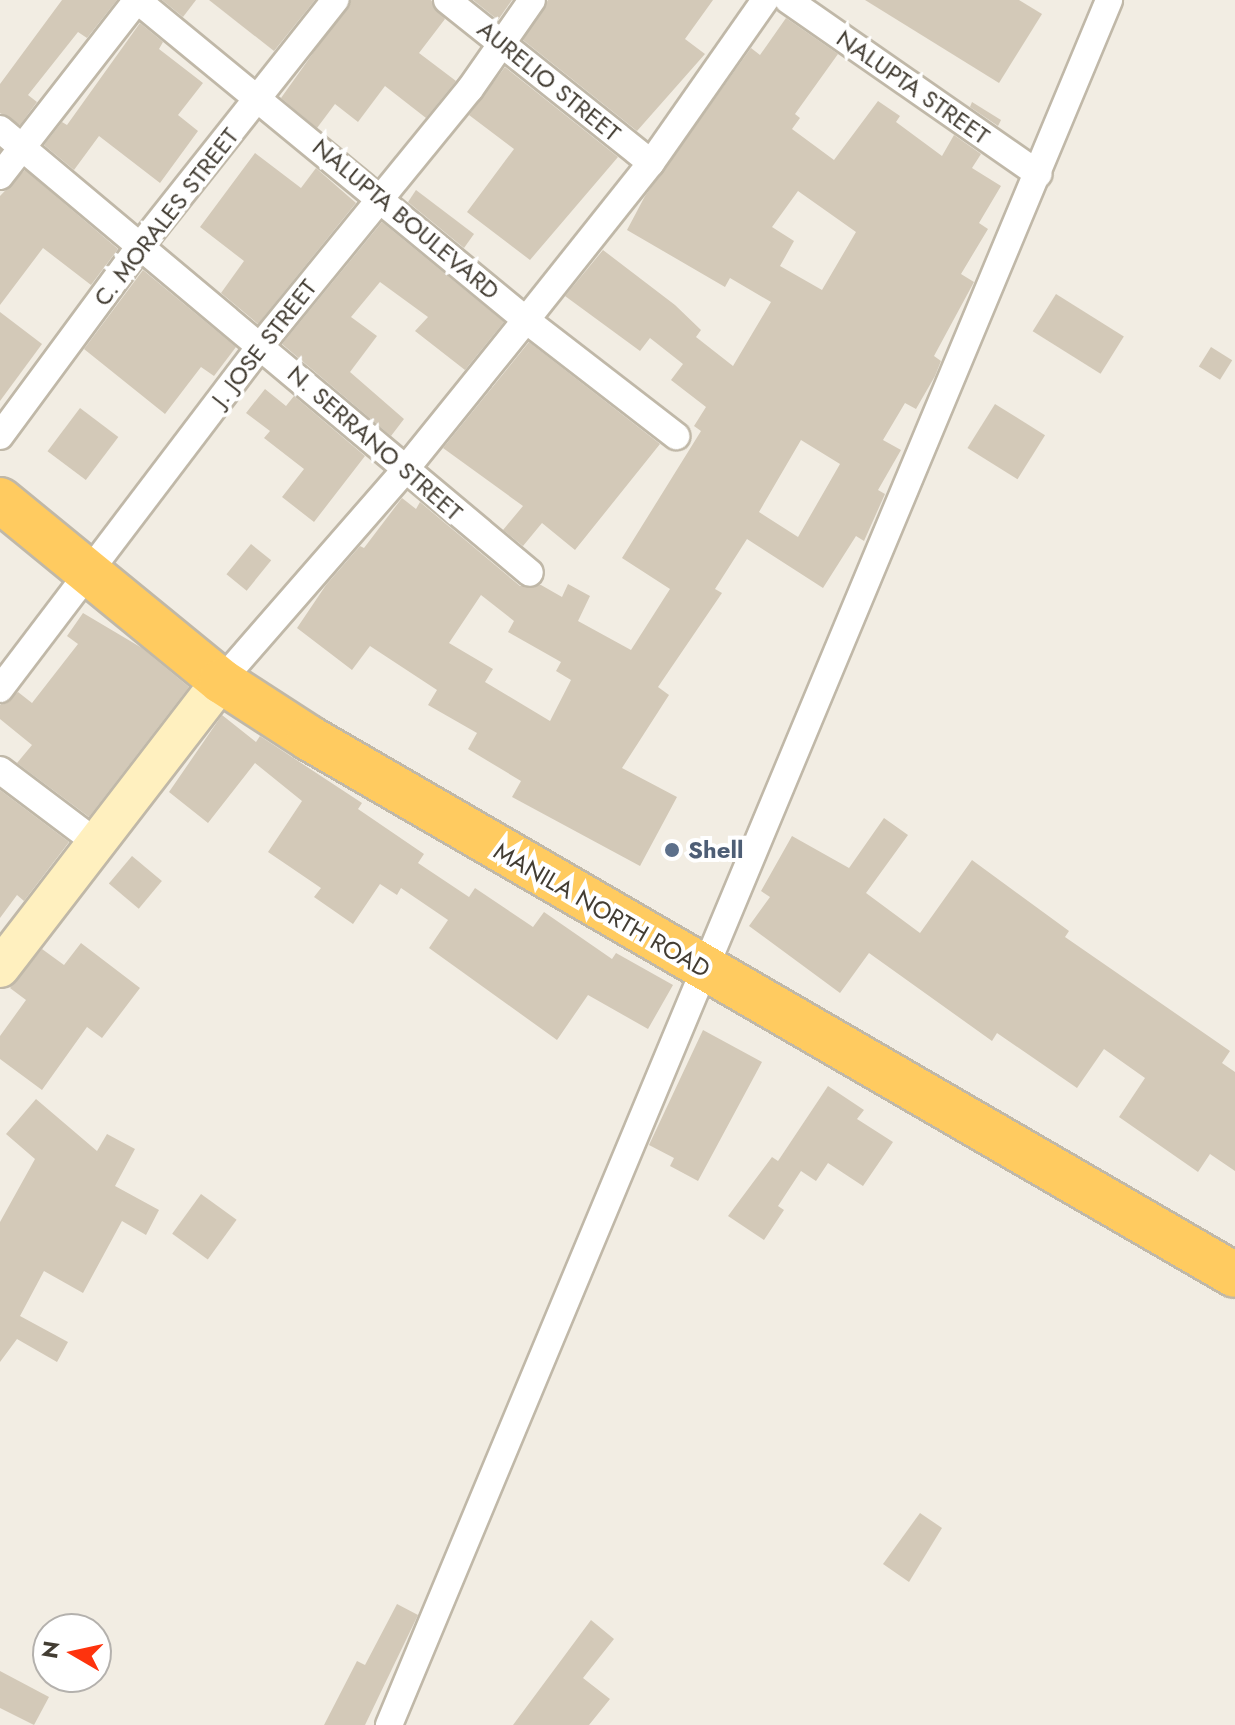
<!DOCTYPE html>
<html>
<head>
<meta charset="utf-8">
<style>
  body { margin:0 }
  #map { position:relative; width:1235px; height:1725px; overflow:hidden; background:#f2ede3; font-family:Jost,sans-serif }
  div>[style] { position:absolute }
  .building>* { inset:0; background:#d3c9b8; transform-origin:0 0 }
  .roads { filter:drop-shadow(2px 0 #c0b8a8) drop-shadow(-2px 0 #c0b8a8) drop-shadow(0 2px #c0b8a8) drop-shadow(0 -2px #c0b8a8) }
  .street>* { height:26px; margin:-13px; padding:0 13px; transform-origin:13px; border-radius:13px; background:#fff }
  .secondary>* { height:38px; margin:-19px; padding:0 19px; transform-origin:19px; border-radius:19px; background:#fff0bf }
  .highway>* { height:44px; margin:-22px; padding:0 22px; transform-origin:22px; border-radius:22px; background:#ffcb60 }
  .dots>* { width:22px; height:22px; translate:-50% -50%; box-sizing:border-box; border:4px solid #fff; border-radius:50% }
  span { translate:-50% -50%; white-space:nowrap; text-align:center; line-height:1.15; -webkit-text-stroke:8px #fff; paint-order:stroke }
  .street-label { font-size:24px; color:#433d33 }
  .service-label { font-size:24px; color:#4e5e75; font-weight:700 }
  .left { translate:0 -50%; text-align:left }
  .north { position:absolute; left:32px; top:1613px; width:80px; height:80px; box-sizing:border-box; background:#fff; border:2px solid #b4b1ad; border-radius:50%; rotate:279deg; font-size:22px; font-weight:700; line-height:32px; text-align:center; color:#433d33 }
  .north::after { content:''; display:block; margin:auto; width:28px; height:36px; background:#fe330d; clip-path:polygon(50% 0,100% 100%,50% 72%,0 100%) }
</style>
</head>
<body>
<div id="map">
  <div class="building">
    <i style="clip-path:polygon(62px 0,117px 0,87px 38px,78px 32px,28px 95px,37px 102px,20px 125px,0 113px,0 84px)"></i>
    <i style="clip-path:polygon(162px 0,196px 0,183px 17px)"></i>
    <i style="clip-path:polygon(209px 0,315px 0,274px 51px)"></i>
    <i style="clip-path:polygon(351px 0,431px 0,445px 19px,419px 53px,456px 81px,426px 118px,385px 86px,358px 122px,335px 104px,317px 128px,281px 98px)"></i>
    <i style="clip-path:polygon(473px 0,512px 0,498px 20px)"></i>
    <i style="clip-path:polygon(548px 0,713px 0,685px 39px,705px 54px,637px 131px,523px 40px)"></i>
    <i style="clip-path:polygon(865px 0,1019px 0,1042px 14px,999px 83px)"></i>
    <i style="clip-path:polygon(evenodd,786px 18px,838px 54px,795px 114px,800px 118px,792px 129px,834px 160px,878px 101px,900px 116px,896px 122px,942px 156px,954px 135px,981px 154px,972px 168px,1001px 186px,979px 223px,988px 229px,961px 274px,974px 282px,934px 356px,941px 361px,935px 376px,916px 409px,905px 403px,883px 440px,901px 450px,878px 490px,885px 494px,864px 541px,856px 536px,823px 588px,747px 539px,715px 589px,722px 593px,658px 687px,669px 695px,622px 768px,677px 797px,640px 866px,512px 797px,521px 781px,468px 749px,477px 733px,428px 705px,437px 690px,370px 646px,352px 670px,297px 628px,326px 585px,360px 546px,364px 548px,402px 498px,416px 509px,420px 502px,520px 586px,541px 585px,562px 597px,568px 584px,590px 596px,578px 621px,631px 650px,670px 589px,622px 558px,701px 431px,694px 426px,706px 407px,671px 380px,683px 364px,650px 338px,640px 351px,565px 296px,603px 250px,675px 305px,701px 330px,696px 337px,733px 366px,771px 302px,730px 278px,725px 287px,627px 230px,645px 196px,751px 48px,760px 55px,786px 18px,798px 191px,856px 232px,822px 290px,780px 266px,794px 241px,772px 227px,798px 191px,786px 18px,801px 440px,840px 464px,798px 537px,759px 512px,801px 440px,786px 18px,481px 595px,514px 621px,508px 632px,561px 662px,556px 671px,571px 680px,550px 721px,485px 682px,493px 669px,449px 643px,481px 595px)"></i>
    <i style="clip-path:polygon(140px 23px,163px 42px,159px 49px,203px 83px,178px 115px,198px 131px,160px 183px,99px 136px,74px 170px,44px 145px,62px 122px,67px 125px)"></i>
    <i style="clip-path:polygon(505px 67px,618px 157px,530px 260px,467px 212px,514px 149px,469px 115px)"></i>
    <i style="clip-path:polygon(972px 102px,1001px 120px,998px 126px,970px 107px)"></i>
    <i style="clip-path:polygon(255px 153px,301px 188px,316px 168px,356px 203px,258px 324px,221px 293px,244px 261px,200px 227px)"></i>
    <i style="clip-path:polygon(25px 170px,118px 249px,91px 285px,43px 248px,0 305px,0 196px)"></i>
    <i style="clip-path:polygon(416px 190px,474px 234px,464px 248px,408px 202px)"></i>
    <i style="clip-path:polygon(382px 222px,504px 322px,465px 370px,415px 331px,428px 317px,380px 282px,351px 317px,377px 336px,350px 372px,404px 419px,391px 436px,282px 344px)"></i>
    <i style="clip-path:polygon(143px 270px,236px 347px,214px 376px,201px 367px,165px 414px,84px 349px)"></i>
    <i style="left:1056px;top:294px;width:80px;height:44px;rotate:32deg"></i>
    <i style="clip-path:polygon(0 312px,42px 344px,0 401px)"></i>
    <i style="clip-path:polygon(529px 342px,660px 444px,575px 550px,542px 523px,523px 546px,503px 530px,523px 506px,443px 448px)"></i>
    <i style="left:1211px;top:347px;width:25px;height:23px;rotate:32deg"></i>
    <i style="clip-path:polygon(265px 389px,286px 406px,294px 396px,365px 456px,314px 522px,282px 497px,304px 469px,264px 438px,270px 431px,246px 413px)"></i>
    <i style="left:995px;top:404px;width:59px;height:52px;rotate:32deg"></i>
    <i style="left:80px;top:408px;width:48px;height:54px;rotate:37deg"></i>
    <i style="left:251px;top:544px;width:26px;height:39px;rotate:39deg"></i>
    <i style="clip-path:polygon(83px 613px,142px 648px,189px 687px,89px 817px,17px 763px,32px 745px,0 719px,0 705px,18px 692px,32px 703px,78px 644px,67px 636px)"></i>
    <i style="clip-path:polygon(222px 715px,256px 742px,260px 736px,362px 803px,358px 809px,424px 854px,418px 863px,469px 897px,475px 888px,533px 927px,544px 912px,612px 959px,616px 953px,673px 985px,648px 1029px,588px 995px,557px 1040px,429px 948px,448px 920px,401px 888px,397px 895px,380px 884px,353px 924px,314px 897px,321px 888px,268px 852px,302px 801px,255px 763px,208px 823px,169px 792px)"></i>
    <i style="clip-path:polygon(0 790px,69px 842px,24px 901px,17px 895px,0 918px)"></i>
    <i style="clip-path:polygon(884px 818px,908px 835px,866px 893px,920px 933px,972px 860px,1069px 931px,1065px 937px,1230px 1051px,1222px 1063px,1235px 1072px,1235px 1171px,1210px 1154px,1198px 1172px,1119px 1117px,1145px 1078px,1104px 1049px,1077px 1088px,997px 1033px,992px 1041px,869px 953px,840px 993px,749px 926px,770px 897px,761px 891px,792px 836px,849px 868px)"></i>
    <i style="left:132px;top:856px;width:39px;height:36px;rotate:40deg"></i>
    <i style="clip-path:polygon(81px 943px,140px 988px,102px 1038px,87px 1027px,42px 1090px,0 1059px,0 1036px,26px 1000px,10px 988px,42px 949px,64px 965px)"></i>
    <i style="clip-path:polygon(703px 1030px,762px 1062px,698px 1181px,670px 1166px,674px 1158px,649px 1145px)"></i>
    <i style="clip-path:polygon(828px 1086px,864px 1110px,857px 1119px,893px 1142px,863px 1186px,828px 1163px,816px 1181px,801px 1171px,778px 1206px,784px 1210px,764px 1240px,728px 1216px,772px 1157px,778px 1161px)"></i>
    <i style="clip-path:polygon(36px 1099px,97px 1151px,107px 1134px,135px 1149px,115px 1186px,159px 1210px,146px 1235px,122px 1221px,83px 1293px,44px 1271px,20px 1316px,68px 1342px,57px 1362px,17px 1339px,0 1362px,0 1222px,35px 1159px,6px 1134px)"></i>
    <i style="left:201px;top:1194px;width:44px;height:49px;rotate:36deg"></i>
    <i style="clip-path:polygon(920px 1513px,942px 1528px,909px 1582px,883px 1564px)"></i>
    <i style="clip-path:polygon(397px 1604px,418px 1615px,365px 1725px,324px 1725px,357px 1661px,365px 1665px)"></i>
    <i style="clip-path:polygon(591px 1620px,614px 1639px,583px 1678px,610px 1699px,589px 1725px,513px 1725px)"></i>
    <i style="clip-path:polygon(0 1671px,49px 1697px,34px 1725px,0 1708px)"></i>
  </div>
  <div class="roads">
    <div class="street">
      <i style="left:137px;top:0;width:504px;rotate:39.44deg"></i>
      <i style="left:526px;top:320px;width:190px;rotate:37.7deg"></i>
      <i style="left:447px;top:0;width:261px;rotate:38.6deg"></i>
      <i style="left:788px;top:0;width:305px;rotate:34.8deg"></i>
      <i style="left:0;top:129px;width:691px;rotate:39.95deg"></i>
      <i style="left:0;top:176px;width:223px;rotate:-52.1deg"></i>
      <i style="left:0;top:436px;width:237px;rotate:-53.6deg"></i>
      <i style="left:141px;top:245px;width:313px;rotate:-51.6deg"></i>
      <i style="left:221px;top:681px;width:279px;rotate:-48.9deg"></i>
      <i style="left:404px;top:471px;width:194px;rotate:-51.1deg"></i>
      <i style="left:526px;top:320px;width:201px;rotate:-51.5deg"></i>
      <i style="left:651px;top:163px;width:199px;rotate:-55deg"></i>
      <i style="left:0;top:689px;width:432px;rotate:-52.8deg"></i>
      <i style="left:261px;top:345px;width:330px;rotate:-50.8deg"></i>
      <i style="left:470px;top:89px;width:108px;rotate:-55.1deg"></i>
      <i style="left:0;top:770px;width:121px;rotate:37deg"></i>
      <i style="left:389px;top:1725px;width:1869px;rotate:-67.34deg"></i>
    </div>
    <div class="secondary">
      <i style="left:0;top:968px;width:362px;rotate:-52.4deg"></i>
    </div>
    <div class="highway">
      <i style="left:0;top:500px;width:286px;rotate:39.3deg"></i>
      <i style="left:221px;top:681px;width:105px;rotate:32.9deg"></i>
      <i style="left:309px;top:738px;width:1070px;rotate:30.11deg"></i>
    </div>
  </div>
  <div class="dots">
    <i style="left:672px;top:850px;background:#5c6f8a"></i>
  </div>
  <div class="street-label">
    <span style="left:549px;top:81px;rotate:39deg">AURELIO STREET</span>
    <span style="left:913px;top:87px;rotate:35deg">NALUPTA STREET</span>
    <span style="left:166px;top:217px;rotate:-52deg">C. MORALES STREET</span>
    <span style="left:406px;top:219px;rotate:40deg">NALUPTA BOULEVARD</span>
    <span style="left:264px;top:343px;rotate:-52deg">J. JOSE STREET</span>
    <span style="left:375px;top:443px;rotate:41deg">N. SERRANO STREET</span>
    <span style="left:602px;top:910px;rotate:30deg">MANILA NORTH ROAD</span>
  </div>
  <div class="service-label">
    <span class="left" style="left:688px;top:850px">Shell</span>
  </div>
  <div class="north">N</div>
</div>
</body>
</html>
